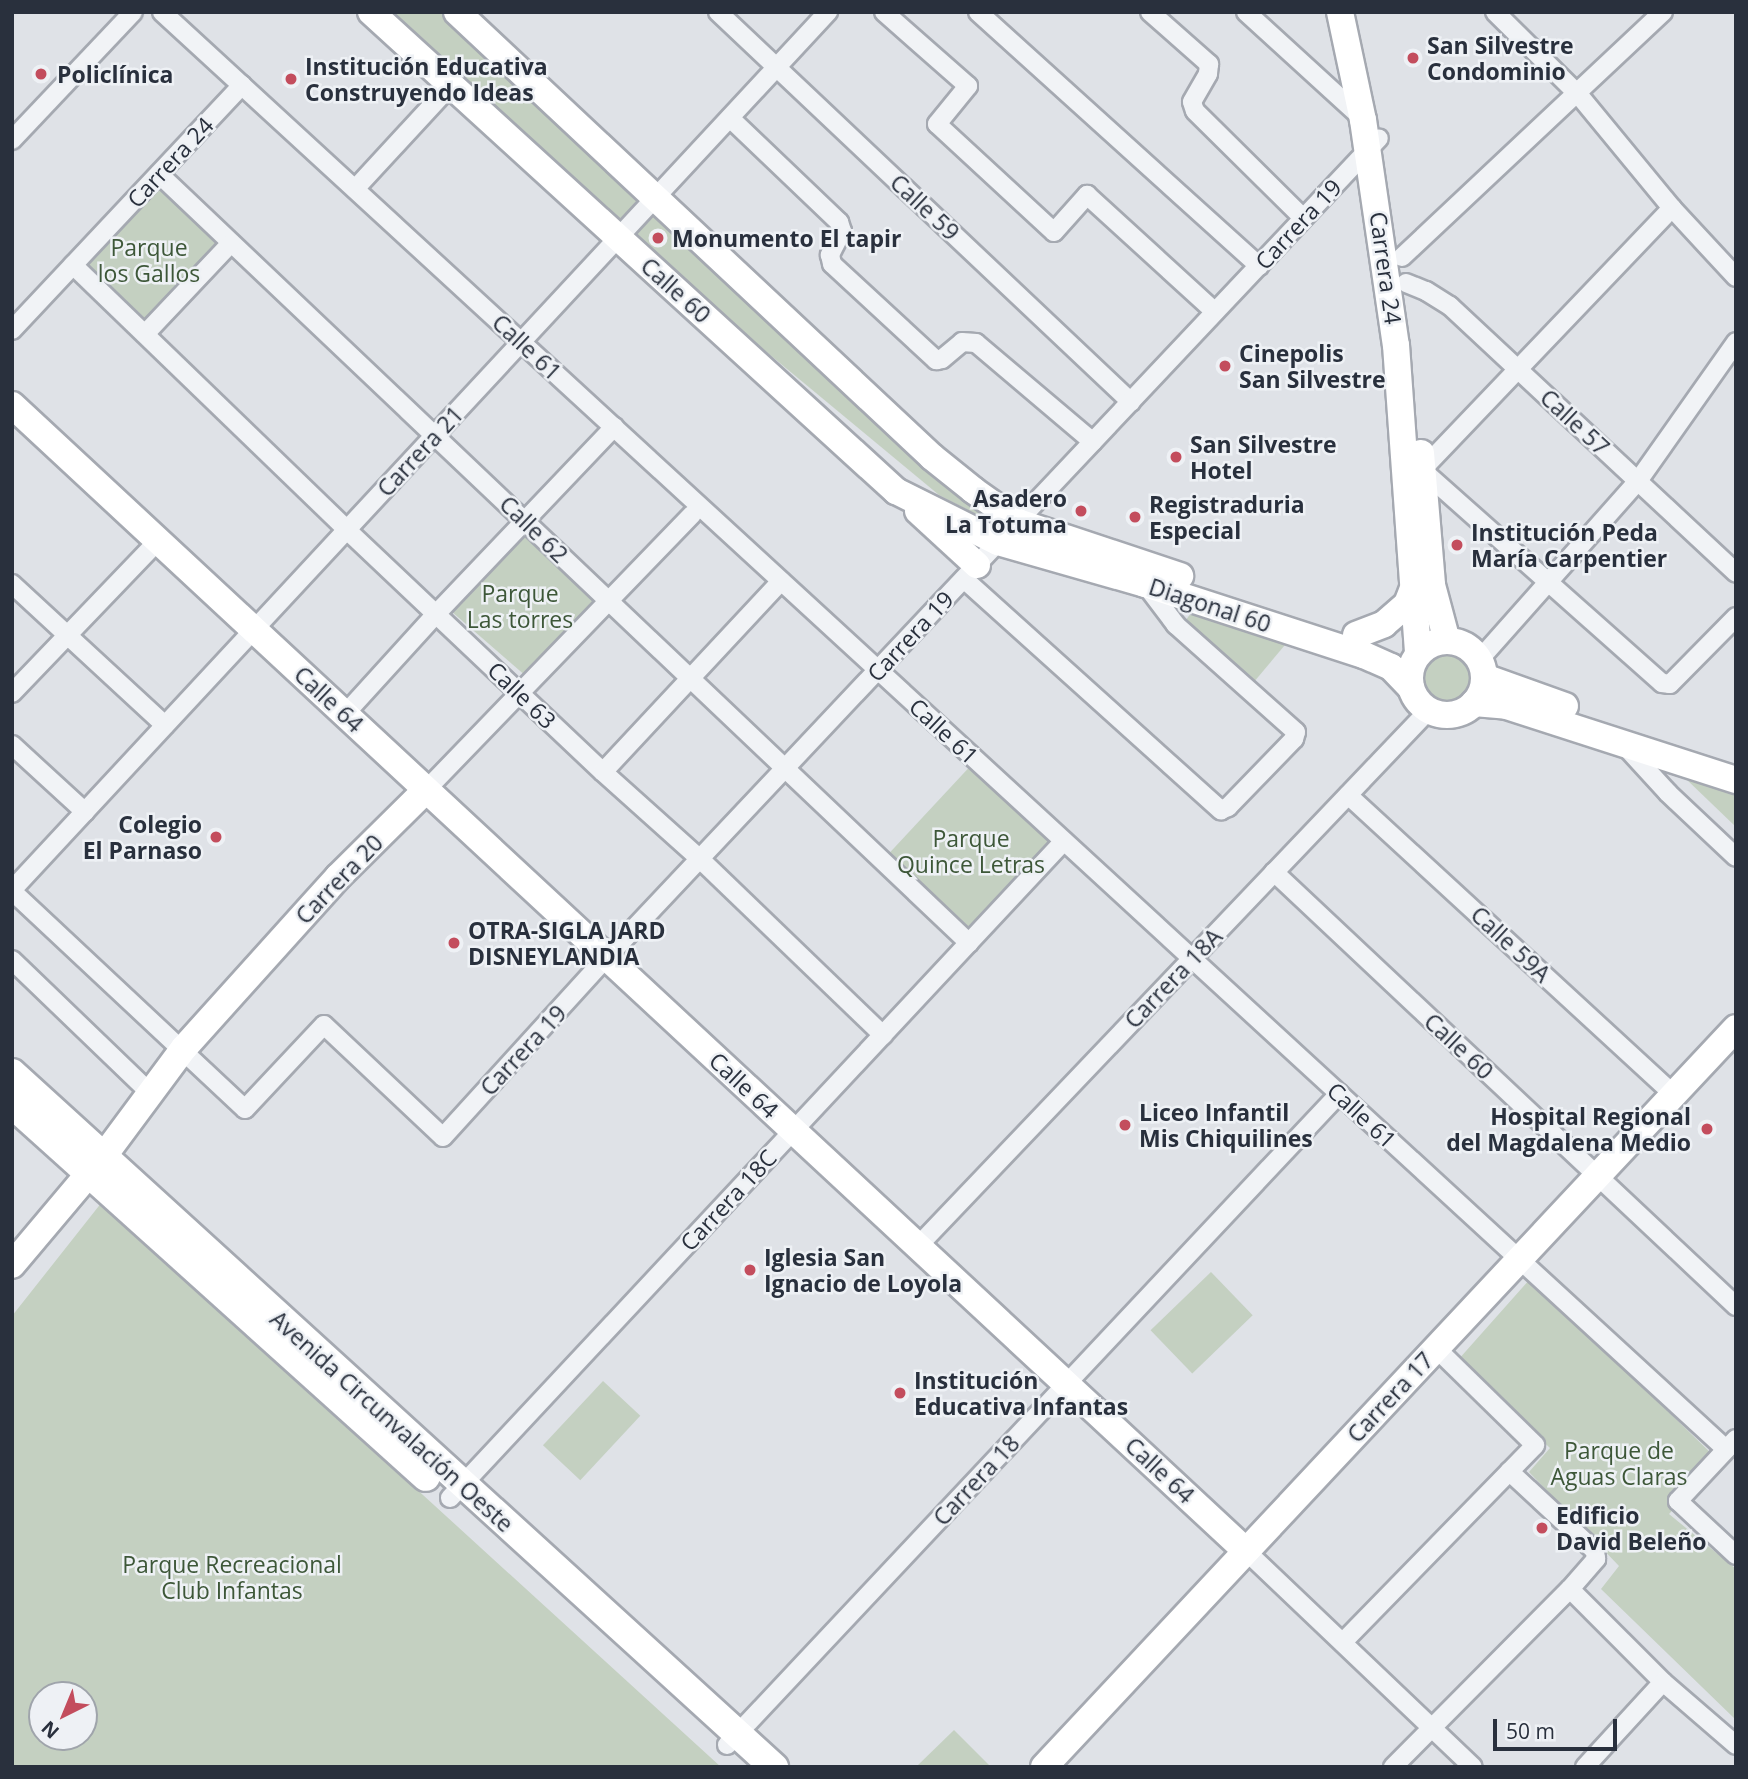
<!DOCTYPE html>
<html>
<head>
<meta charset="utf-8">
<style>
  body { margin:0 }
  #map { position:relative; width:1748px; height:1779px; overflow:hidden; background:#dfe2e7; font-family:"Open Sans",sans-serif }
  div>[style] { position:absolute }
  .green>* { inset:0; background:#c4d0c1; transform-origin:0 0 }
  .round { border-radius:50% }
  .roads { filter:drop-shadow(2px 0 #a5a9b1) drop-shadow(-2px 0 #a5a9b1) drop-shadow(0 2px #a5a9b1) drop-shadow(0 -2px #a5a9b1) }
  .street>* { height:18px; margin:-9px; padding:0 9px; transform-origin:9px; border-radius:9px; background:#f1f3f6 }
  .secondary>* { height:26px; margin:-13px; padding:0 13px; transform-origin:13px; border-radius:13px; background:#fff }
  .secondary>.ring { margin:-13px; padding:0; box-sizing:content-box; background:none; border:26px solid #fff; border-radius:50% }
  .primary>* { height:28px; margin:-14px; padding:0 14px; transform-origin:14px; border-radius:14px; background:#fff }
  .dots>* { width:19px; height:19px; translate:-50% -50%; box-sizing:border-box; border:4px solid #eef1f5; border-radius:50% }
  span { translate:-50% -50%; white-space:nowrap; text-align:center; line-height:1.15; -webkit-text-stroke:5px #eef1f5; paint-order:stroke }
  .poi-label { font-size:23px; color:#29303d; font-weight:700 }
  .left { translate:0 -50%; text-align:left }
  .right { translate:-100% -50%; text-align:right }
  .street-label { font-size:23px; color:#29303d }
  .park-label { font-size:23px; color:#3d5738 }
  .frame { position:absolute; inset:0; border:14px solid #29303d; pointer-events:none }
  .north { position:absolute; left:28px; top:1681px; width:70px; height:70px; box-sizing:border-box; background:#eef1f5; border:2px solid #9fa4ab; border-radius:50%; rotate:223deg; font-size:19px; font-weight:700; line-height:28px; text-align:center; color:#29303d }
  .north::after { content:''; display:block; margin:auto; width:24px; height:32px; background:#c34d5d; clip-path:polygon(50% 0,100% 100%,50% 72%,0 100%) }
  .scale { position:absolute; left:1493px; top:1719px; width:124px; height:32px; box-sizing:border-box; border:4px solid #29303d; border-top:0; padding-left:9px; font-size:21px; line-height:24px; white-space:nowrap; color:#29303d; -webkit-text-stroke:5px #eef1f5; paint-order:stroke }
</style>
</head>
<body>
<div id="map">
  <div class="green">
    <i style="clip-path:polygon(378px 12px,441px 12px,886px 420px,993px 523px,939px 495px,623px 233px)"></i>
    <i style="left:161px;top:185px;width:87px;height:112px;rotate:44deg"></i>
    <i style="left:522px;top:527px;width:103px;height:110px;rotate:41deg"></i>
    <i style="clip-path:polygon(1198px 612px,1290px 639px,1248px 689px,1183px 624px,1191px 613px)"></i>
    <i class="round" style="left:1422px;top:651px;width:52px;height:52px"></i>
    <i style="left:976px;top:760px;width:116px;height:127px;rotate:43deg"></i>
    <i style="clip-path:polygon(1685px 778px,1736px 793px,1736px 827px)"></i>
    <i style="clip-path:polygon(evenodd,102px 1202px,721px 1767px,12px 1767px,12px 1316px,102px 1202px,42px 1695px,84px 1695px,84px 1737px,42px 1737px,42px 1695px)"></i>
    <i style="left:1211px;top:1272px;width:60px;height:84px;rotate:46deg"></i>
    <i style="clip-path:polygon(1531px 1278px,1719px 1461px,1669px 1514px,1736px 1569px,1736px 1720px,1601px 1589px,1619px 1566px,1529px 1472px,1550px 1448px,1458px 1360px)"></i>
    <i style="left:603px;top:1381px;width:51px;height:88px;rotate:43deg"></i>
    <i style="clip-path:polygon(954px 1730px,991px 1767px,917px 1766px)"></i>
  </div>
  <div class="roads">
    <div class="street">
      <i style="left:162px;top:12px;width:2124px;rotate:42.58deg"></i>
      <i style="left:718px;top:12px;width:568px;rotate:43.36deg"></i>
      <i style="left:884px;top:12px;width:112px;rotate:41.4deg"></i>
      <i style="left:968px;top:86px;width:49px;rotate:129.2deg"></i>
      <i style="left:937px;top:124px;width:159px;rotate:42.7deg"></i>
      <i style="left:1054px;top:232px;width:50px;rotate:-48.3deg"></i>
      <i style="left:1087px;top:195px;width:173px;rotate:42.4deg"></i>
      <i style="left:978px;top:12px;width:379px;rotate:42.1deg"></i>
      <i style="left:1150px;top:12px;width:79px;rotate:41.4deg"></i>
      <i style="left:1209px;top:64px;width:10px;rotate:96deg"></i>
      <i style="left:1208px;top:74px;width:32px;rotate:120deg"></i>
      <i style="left:1192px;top:102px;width:9px;rotate:72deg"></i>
      <i style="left:1195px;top:111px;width:152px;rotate:44.7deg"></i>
      <i style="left:1246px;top:12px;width:157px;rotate:42.4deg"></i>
      <i style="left:1495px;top:12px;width:117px;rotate:44.7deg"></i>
      <i style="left:1578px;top:94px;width:148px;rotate:50.5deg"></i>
      <i style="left:1672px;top:208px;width:94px;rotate:47.2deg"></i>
      <i style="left:730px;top:118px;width:151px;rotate:43.7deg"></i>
      <i style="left:839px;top:222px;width:9px;rotate:72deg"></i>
      <i style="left:842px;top:231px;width:27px;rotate:117deg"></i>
      <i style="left:830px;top:255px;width:9px;rotate:77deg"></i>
      <i style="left:832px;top:264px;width:142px;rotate:42.7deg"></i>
      <i style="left:936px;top:360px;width:6px;rotate:-9deg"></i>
      <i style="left:942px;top:359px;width:26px;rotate:-40deg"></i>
      <i style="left:962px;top:342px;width:14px;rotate:4deg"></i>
      <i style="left:976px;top:343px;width:153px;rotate:40.2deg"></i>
      <i style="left:12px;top:140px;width:176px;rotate:-46.6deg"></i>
      <i style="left:159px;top:174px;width:1117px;rotate:43.51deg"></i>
      <i style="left:355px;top:189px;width:142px;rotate:-47.3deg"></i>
      <i style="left:1672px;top:208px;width:362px;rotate:133.7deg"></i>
      <i style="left:1422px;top:470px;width:321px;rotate:41.6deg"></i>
      <i style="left:1662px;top:683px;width:8px;rotate:7deg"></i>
      <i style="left:1670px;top:684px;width:94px;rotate:-45.4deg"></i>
      <i style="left:1402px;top:257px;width:358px;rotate:-43.2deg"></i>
      <i style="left:73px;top:265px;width:381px;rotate:44deg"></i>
      <i style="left:347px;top:530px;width:352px;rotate:43.4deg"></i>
      <i style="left:603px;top:772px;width:130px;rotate:41.9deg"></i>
      <i style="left:700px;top:859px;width:254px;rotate:43.9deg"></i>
      <i style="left:1406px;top:283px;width:22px;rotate:22deg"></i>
      <i style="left:1426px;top:291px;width:28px;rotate:32deg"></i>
      <i style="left:1450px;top:306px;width:391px;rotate:43deg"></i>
      <i style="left:12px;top:330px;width:336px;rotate:-46.8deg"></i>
      <i style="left:145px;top:334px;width:125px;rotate:-46.6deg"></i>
      <i style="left:964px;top:579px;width:346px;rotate:42deg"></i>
      <i style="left:1221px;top:810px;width:8px;rotate:-23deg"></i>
      <i style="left:1228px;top:807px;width:95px;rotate:-45.9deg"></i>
      <i style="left:1294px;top:739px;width:7px;rotate:-74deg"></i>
      <i style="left:1296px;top:732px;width:161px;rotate:-138.3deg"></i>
      <i style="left:1176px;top:625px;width:51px;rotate:-127.1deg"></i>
      <i style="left:12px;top:584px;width:208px;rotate:42.7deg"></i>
      <i style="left:1479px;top:660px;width:239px;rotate:-48.4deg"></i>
      <i style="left:1638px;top:481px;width:170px;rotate:-54.8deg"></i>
      <i style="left:12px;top:693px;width:211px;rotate:-46.2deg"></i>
      <i style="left:345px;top:714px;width:137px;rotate:-47.7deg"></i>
      <i style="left:437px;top:613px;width:257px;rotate:-46.4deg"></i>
      <i style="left:12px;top:745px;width:99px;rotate:42.5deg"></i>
      <i style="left:1625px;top:746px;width:64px;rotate:47.5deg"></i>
      <i style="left:1668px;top:793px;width:93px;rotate:43.3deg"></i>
      <i style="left:603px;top:772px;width:261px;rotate:-47deg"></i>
      <i style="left:426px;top:790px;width:383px;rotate:-46deg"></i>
      <i style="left:1348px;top:795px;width:443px;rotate:42.6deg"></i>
      <i style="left:1274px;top:872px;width:634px;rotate:43.21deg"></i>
      <i style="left:12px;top:890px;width:1199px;rotate:-47.1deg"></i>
      <i style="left:12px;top:891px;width:319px;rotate:43.1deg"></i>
      <i style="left:245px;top:1109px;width:115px;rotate:-46.8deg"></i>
      <i style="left:324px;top:1025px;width:163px;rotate:43.3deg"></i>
      <i style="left:443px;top:1137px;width:244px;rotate:-47.7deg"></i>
      <i style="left:607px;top:957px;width:1125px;rotate:-46.69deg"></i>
      <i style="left:12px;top:960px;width:190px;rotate:43.9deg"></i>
      <i style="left:918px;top:1246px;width:741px;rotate:-46.37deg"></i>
      <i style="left:1736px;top:1439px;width:85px;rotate:133.1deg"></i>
      <i style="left:1678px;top:1501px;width:79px;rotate:43deg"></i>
      <i style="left:450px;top:1498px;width:899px;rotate:-46.94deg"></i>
      <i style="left:1246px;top:1551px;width:313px;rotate:43.6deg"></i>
      <i style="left:1570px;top:1589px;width:132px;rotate:45deg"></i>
      <i style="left:1663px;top:1682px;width:96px;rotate:40.8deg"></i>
      <i style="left:1343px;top:1642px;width:275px;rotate:-45.7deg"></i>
      <i style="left:1535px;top:1445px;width:139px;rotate:-135.6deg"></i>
      <i style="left:727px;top:1745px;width:894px;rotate:-46.77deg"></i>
      <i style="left:1393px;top:1767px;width:251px;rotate:-45.2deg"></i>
      <i style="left:1570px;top:1589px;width:40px;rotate:-49deg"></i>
      <i style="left:1596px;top:1559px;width:8px;rotate:-97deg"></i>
      <i style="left:1595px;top:1551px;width:117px;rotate:-137.1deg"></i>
      <i style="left:1585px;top:1767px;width:115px;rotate:-47.5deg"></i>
    </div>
    <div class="secondary">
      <i style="left:371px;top:12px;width:711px;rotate:42.38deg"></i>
      <i style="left:896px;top:491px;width:114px;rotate:26.6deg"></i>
      <i style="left:998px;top:542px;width:153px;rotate:15.9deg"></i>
      <i style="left:1145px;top:584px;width:230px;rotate:18deg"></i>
      <i style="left:1364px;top:655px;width:30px;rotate:24deg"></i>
      <i style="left:1391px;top:667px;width:29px;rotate:46deg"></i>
      <i style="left:457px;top:12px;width:651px;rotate:43.13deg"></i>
      <i style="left:932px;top:457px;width:53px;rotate:38.8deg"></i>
      <i style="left:973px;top:490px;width:55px;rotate:35.4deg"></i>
      <i style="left:1018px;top:522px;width:171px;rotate:18.4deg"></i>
      <i style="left:1340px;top:12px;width:110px;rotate:78deg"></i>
      <i style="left:1363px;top:120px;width:227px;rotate:81.7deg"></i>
      <i style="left:1396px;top:345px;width:308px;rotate:85.9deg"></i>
      <i style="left:12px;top:405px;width:1684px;rotate:42.88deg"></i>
      <i style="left:1421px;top:453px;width:132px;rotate:85.2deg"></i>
      <i style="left:1432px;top:585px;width:58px;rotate:75deg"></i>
      <i style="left:918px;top:511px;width:80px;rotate:42.5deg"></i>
      <i style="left:1356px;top:635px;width:30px;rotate:-21deg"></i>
      <i style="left:1384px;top:624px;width:30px;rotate:-41deg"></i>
      <i style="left:1407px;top:604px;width:14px;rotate:-69deg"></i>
      <i class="ring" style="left:1410px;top:641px;width:48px;height:48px"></i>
      <i style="left:1484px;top:677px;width:86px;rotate:19.7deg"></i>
      <i style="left:1474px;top:703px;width:33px;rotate:5deg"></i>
      <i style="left:1507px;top:706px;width:241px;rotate:17.9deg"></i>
      <i style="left:12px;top:1265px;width:141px;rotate:-49.9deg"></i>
      <i style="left:103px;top:1157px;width:136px;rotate:-53.4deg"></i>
      <i style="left:184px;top:1048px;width:230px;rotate:-48deg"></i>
      <i style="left:338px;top:877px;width:124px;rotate:-44.7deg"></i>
      <i style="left:1044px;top:1767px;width:1012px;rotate:-46.88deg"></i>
    </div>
    <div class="primary">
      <i style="left:12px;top:1073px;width:1031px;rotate:42.33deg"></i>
      <i style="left:12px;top:1104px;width:557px;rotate:42.02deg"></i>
    </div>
  </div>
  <div class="dots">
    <i style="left:1413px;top:58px;background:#c34d5d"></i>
    <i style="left:41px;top:74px;background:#c34d5d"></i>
    <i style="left:291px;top:79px;background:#c34d5d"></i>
    <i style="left:658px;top:238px;background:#c34d5d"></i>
    <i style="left:1225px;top:366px;background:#c34d5d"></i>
    <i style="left:1176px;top:457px;background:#c34d5d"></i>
    <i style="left:1081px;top:511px;background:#c34d5d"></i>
    <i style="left:1135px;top:517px;background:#c34d5d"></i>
    <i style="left:1457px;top:545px;background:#c34d5d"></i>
    <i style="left:216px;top:837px;background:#c34d5d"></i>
    <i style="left:454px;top:943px;background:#c34d5d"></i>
    <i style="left:1125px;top:1125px;background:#c34d5d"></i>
    <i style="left:1707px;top:1129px;background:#c34d5d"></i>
    <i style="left:750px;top:1270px;background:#c34d5d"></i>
    <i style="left:900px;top:1393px;background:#c34d5d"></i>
    <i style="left:1542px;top:1528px;background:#c34d5d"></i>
  </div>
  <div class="poi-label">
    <span class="left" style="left:1427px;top:58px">San Silvestre<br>Condominio</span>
    <span class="left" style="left:305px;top:79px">Institución Educativa<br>Construyendo Ideas</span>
    <span class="left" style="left:57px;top:74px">Policlínica</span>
    <span class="left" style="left:672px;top:238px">Monumento El tapir</span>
    <span class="left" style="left:1239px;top:366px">Cinepolis<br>San Silvestre</span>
    <span class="left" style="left:1190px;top:457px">San Silvestre<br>Hotel</span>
    <span class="right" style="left:1067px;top:511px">Asadero<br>La Totuma</span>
    <span class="left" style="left:1149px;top:517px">Registraduria<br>Especial</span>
    <span class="left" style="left:1471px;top:545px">Institución Peda<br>María Carpentier</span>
    <span class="right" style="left:202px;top:837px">Colegio<br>El Parnaso</span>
    <span class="left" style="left:468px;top:943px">OTRA-SIGLA JARD<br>DISNEYLANDIA</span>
    <span class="left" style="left:1139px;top:1125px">Liceo Infantil<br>Mis Chiquilines</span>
    <span class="right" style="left:1691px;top:1129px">Hospital Regional<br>del Magdalena Medio</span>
    <span class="left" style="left:764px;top:1270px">Iglesia San<br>Ignacio de Loyola</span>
    <span class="left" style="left:914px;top:1393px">Institución<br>Educativa Infantas</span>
    <span class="left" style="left:1556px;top:1528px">Edificio<br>David Beleño</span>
  </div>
  <div class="street-label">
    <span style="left:170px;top:162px;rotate:-47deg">Carrera 24</span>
    <span style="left:925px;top:207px;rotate:43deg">Calle 59</span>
    <span style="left:1298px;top:224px;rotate:-47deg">Carrera 19</span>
    <span style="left:1386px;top:268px;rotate:82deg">Carrera 24</span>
    <span style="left:676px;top:290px;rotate:42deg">Calle 60</span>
    <span style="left:527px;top:347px;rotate:43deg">Calle 61</span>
    <span style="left:1575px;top:422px;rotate:43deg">Calle 57</span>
    <span style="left:420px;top:451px;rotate:-47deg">Carrera 21</span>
    <span style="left:534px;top:529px;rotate:44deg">Calle 62</span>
    <span style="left:1210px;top:605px;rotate:18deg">Diagonal 60</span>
    <span style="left:910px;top:636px;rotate:-47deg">Carrera 19</span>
    <span style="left:522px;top:695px;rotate:44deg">Calle 63</span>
    <span style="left:329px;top:699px;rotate:43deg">Calle 64</span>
    <span style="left:944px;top:731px;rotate:43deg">Calle 61</span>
    <span style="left:339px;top:879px;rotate:-46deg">Carrera 20</span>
    <span style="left:1511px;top:944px;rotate:43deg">Calle 59A</span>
    <span style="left:1173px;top:978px;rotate:-46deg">Carrera 18A</span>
    <span style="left:1459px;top:1046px;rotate:43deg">Calle 60</span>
    <span style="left:523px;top:1050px;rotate:-47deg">Carrera 19</span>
    <span style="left:744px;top:1085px;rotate:43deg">Calle 64</span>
    <span style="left:1362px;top:1115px;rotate:43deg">Calle 61</span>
    <span style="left:728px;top:1200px;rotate:-47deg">Carrera 18C</span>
    <span style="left:1390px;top:1397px;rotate:-47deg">Carrera 17</span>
    <span style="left:392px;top:1421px;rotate:42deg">Avenida Circunvalación Oeste</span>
    <span style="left:1160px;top:1470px;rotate:43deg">Calle 64</span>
    <span style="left:976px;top:1480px;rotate:-47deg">Carrera 18</span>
  </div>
  <div class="park-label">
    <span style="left:149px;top:260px">Parque<br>los Gallos</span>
    <span style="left:520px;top:606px">Parque<br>Las torres</span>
    <span style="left:971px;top:851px">Parque<br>Quince Letras</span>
    <span style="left:1619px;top:1463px">Parque de<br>Aguas Claras</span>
    <span style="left:232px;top:1577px">Parque Recreacional<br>Club Infantas</span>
  </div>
  <div class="frame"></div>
  <div class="north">N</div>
  <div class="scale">50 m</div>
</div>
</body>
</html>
